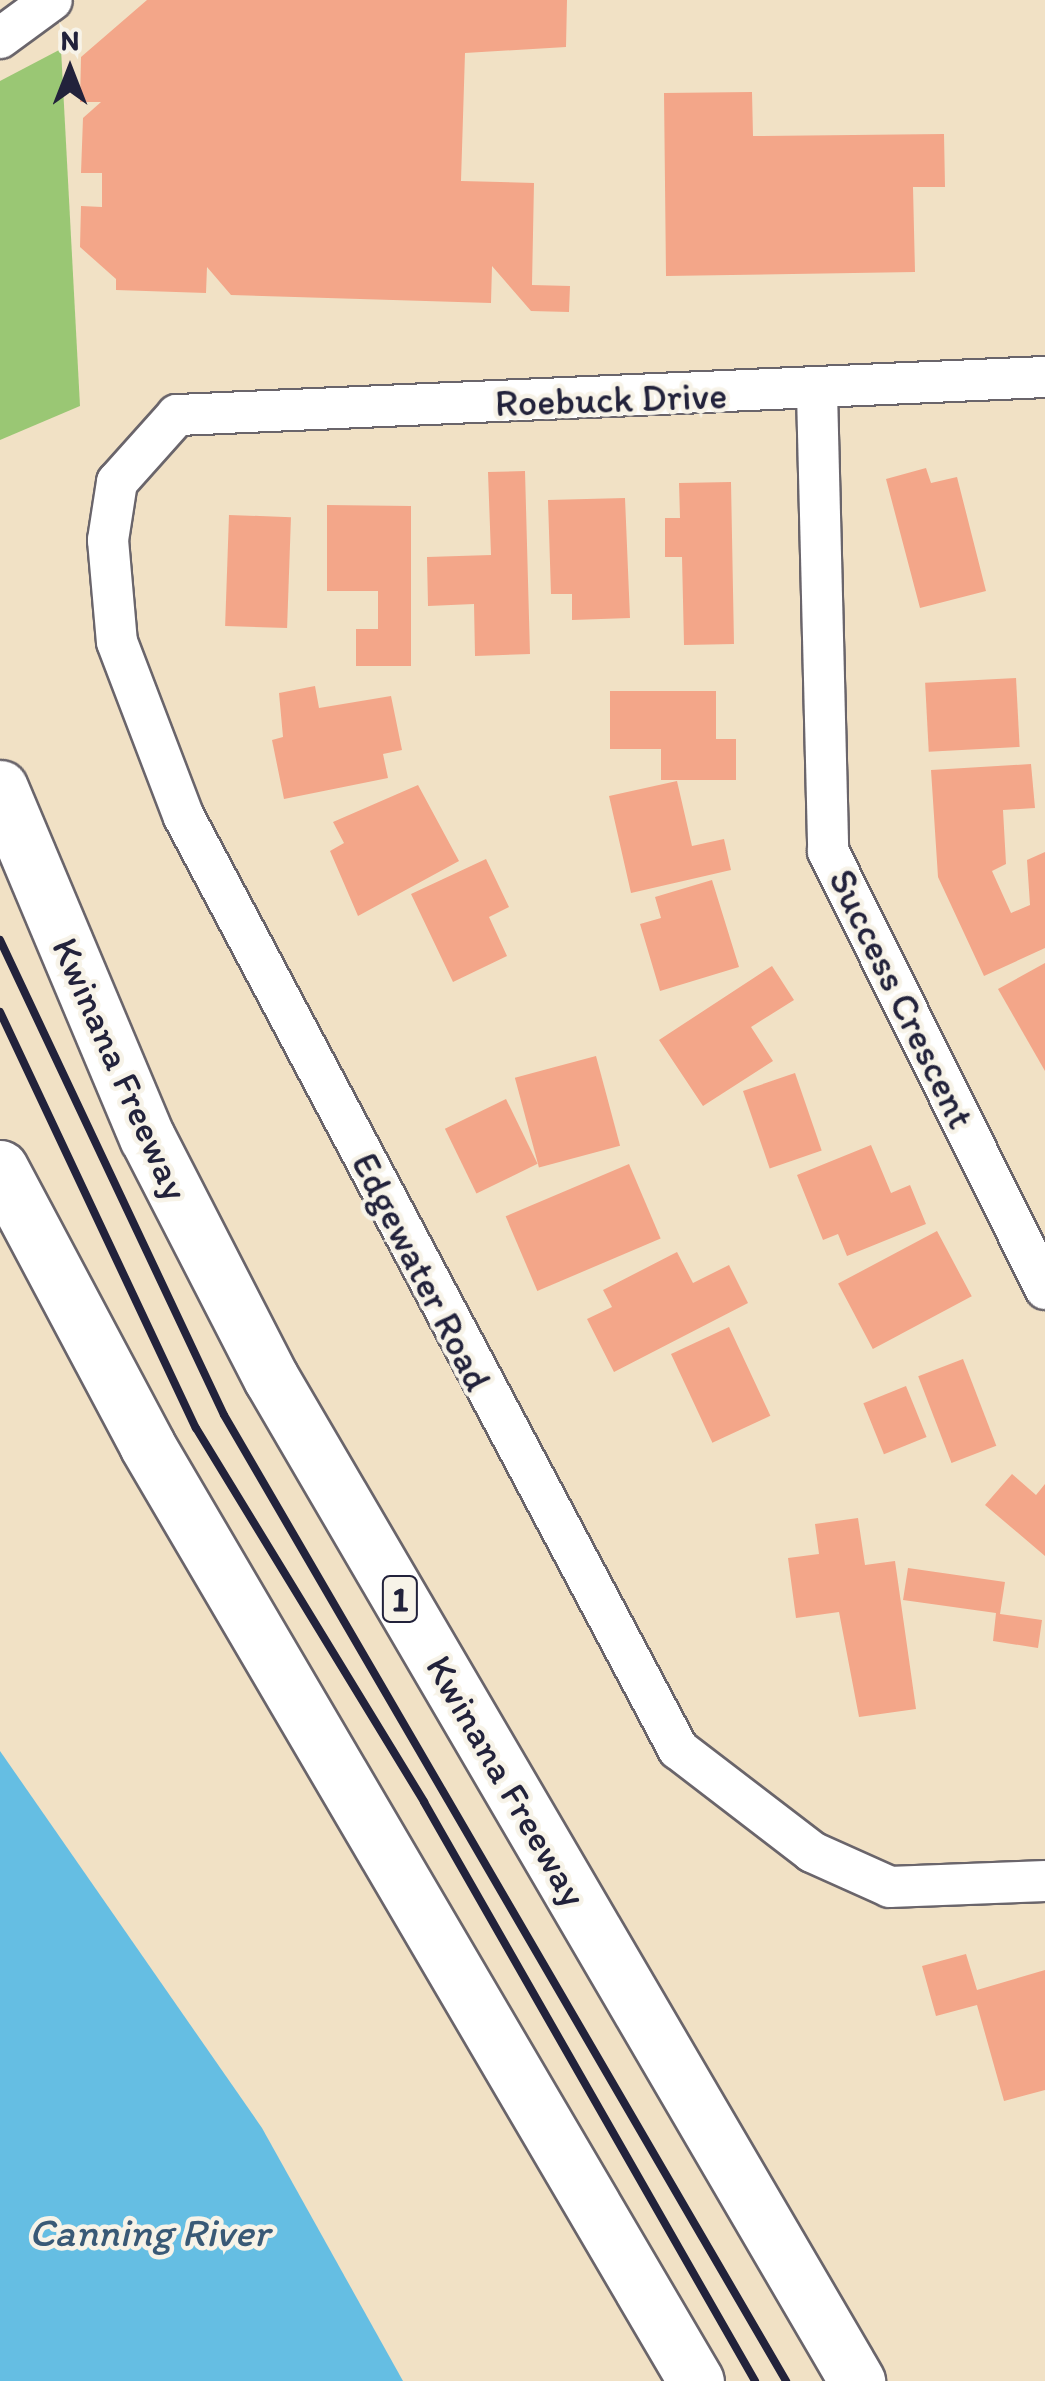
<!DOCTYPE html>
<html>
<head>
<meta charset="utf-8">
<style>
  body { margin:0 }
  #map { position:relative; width:1045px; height:2381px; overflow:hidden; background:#f1e1c5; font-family:Itim,sans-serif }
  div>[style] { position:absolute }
  .green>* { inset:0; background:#9ac774 }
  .water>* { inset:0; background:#65bee3 }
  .building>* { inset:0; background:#f3a689; transform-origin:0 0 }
  .roads { filter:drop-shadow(2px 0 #6a656b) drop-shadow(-2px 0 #6a656b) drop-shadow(0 2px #6a656b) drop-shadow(0 -2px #6a656b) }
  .minor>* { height:40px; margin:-20px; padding:0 20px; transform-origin:20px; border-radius:20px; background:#fff }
  .highway>* { height:55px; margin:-27.5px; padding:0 27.5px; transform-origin:27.5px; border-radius:27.5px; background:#fff }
  .rail>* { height:8px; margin:-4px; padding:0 4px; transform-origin:4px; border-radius:4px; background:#22223b }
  span { translate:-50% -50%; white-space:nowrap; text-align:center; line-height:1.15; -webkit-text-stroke:9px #f7f3e8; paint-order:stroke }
  .shield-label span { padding:2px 8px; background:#f7f3e8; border:2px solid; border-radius:8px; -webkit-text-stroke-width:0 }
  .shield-label { font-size:35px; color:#22223b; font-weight:700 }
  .street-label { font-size:38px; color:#22223b }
  .water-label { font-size:40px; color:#395976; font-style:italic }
  .north { position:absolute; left:20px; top:20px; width:100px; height:100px; -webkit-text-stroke:8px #f7f3e8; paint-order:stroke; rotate:0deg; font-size:28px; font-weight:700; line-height:40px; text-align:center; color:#22223b }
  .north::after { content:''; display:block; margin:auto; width:35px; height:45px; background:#22223b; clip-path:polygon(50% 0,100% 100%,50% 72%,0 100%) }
</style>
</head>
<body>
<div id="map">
  <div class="green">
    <i style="clip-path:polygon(61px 49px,80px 406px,0 440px,0 81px)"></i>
  </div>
  <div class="water">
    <i style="clip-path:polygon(0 1751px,262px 2128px,403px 2381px,0 2381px)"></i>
  </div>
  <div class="building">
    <i style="clip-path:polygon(147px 0,567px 0,566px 47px,465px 53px,461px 181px,534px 183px,532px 285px,570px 286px,569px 312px,531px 311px,492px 266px,491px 303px,231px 295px,207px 267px,206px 293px,116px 290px,116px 279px,80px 247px,81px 206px,102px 207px,102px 173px,81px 173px,83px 118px,101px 102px,80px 102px,81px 57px)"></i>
    <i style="clip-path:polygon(752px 92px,753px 136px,944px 134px,945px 187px,913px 187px,915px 272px,666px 276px,664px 93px)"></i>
    <i style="clip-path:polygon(926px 468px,931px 483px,957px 477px,986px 591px,920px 608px,886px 479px)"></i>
    <i style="clip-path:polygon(525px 471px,530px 654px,475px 656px,474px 604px,428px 606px,427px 557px,491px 555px,488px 472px)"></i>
    <i style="clip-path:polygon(731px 482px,734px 644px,684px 645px,682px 557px,665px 557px,665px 518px,680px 518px,679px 483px)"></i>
    <i style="clip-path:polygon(625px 498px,630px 618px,572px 620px,572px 594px,551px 594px,548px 500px)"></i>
    <i style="clip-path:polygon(327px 505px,411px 506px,411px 666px,356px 666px,356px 629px,378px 629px,378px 591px,327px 591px)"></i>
    <i style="left:229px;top:515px;width:62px;height:111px;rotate:2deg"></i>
    <i style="left:1016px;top:678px;width:69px;height:91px;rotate:87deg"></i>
    <i style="clip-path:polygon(315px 686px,319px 708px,391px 696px,402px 750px,383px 754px,388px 778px,284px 799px,272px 740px,283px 737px,279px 693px)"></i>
    <i style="clip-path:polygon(610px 691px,716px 691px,716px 739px,736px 739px,736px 780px,661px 780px,661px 749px,610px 749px)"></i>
    <i style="clip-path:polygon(1031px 764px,1035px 808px,1003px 810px,1006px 864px,992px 871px,1011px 913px,1030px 905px,1027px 860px,1045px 852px,1045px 948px,984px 976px,938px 877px,931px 770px)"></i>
    <i style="clip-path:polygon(677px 781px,692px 846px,724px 839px,731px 870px,631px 893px,609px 796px)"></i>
    <i style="clip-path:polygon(418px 785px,459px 861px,358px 916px,330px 851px,344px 843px,333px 822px)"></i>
    <i style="clip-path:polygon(486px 859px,509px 907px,489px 917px,507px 956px,453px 982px,411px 894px)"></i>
    <i style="clip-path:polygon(712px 880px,739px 967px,660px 991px,640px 924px,661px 918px,655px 897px)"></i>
    <i style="clip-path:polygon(1045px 963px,1045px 1071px,998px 989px)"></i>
    <i style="clip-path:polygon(772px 966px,794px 1000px,751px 1027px,773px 1061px,703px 1106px,659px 1040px)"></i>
    <i style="left:596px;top:1056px;width:93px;height:84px;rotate:75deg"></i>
    <i style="left:795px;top:1073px;width:82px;height:55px;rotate:71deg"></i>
    <i style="left:506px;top:1099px;width:72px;height:68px;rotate:64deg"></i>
    <i style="clip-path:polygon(871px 1145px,891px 1193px,910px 1185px,926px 1224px,847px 1256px,838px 1234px,823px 1240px,797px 1175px)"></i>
    <i style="left:629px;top:1164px;width:81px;height:134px;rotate:67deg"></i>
    <i style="left:937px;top:1231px;width:74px;height:112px;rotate:62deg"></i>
    <i style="clip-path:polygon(677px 1252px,693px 1283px,729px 1265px,748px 1303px,614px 1372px,587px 1319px,612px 1307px,603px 1290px)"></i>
    <i style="left:729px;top:1327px;width:98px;height:64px;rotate:65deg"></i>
    <i style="left:963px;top:1359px;width:93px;height:48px;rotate:69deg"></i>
    <i style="left:906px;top:1386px;width:55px;height:46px;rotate:68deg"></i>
    <i style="clip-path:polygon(1012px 1474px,1036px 1495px,1045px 1484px,1045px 1556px,985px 1505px)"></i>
    <i style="clip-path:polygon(858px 1518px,865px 1565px,895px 1561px,916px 1709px,859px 1717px,839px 1612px,796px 1618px,788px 1558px,819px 1554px,815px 1524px)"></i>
    <i style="clip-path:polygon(908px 1568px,1005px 1582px,1000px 1614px,1042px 1620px,1038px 1648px,993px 1641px,996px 1613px,903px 1600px)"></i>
    <i style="clip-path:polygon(966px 1954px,977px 1990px,1045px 1970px,1045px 2090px,1004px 2101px,977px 2005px,936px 2016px,922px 1966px)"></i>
  </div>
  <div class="roads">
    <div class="minor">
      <i style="left:0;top:38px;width:64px;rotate:-36.2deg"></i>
      <i style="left:1045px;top:377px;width:869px;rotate:177.49deg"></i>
      <i style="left:177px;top:415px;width:90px;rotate:131.8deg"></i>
      <i style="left:117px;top:482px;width:59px;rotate:98.8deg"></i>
      <i style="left:108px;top:540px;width:102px;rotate:85deg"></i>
      <i style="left:117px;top:642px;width:187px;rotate:69.1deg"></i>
      <i style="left:184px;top:817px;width:1055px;rotate:62.07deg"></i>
      <i style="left:678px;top:1749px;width:169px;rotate:37.5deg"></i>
      <i style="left:812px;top:1852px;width:85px;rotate:24.2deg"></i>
      <i style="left:890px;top:1887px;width:155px;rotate:-2.2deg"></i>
      <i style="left:817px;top:392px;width:459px;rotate:88.6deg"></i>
      <i style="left:828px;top:851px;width:489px;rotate:63.6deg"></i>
    </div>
    <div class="highway">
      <i style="left:0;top:788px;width:379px;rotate:67.2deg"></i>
      <i style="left:147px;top:1137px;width:271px;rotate:62.8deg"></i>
      <i style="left:271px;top:1378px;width:1162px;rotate:59.7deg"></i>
      <i style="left:0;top:1168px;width:314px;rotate:62deg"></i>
      <i style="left:147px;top:1445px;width:1085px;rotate:59.61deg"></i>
    </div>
  </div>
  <div class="rail">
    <i style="left:0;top:940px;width:525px;rotate:64.75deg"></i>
    <i style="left:224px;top:1415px;width:1118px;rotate:59.81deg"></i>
    <i style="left:0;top:1012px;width:460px;rotate:64.8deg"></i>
    <i style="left:196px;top:1428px;width:438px;rotate:58.6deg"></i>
    <i style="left:424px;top:1802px;width:667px;rotate:60.24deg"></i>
  </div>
  <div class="shield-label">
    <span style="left:400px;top:1599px">1</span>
  </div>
  <div class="street-label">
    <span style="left:611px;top:400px;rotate:-2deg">Roebuck Drive</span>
    <span style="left:901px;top:999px;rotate:64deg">Success Crescent</span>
    <span style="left:120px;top:1069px;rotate:66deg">Kwinana Freeway</span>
    <span style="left:421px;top:1272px;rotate:63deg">Edgewater Road</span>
    <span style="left:506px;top:1781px;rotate:60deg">Kwinana Freeway</span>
  </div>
  <div class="water-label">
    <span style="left:149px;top:2232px">Canning River</span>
  </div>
  <div class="north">N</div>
</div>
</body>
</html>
